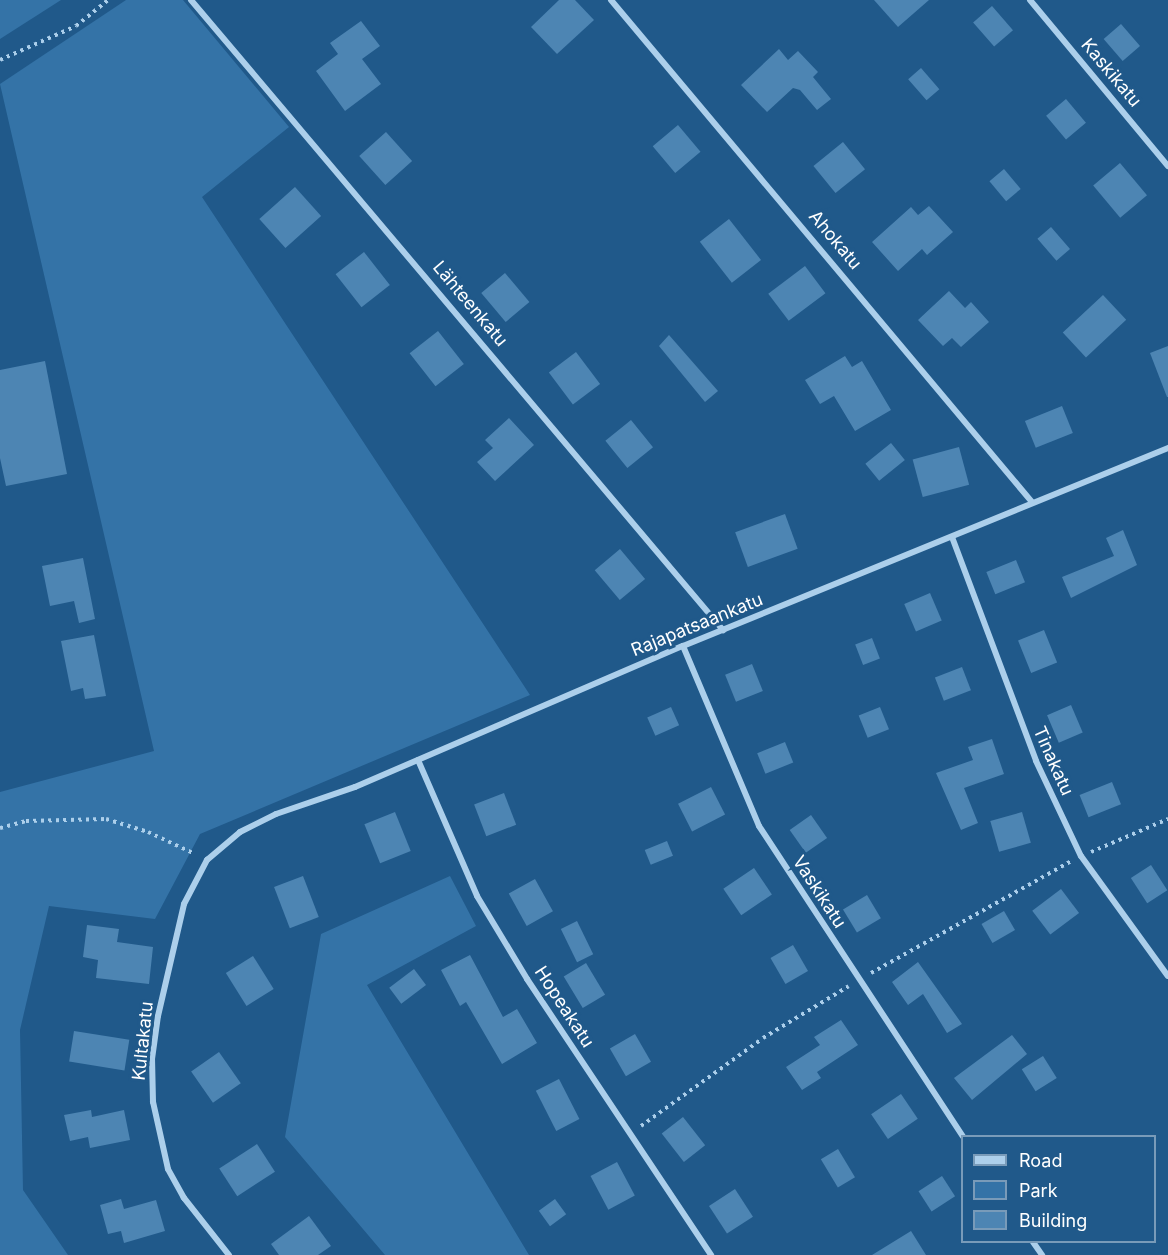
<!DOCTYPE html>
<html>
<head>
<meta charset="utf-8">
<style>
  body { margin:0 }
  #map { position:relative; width:1168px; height:1255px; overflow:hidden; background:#20598a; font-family:Inter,sans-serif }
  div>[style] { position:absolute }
  .green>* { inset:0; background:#3473a7 }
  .building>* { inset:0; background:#4d85b3; transform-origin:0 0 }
  .path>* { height:4px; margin-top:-2px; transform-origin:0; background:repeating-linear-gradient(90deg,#accfeb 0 3px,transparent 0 7.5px) }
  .minor>* { height:6px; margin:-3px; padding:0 3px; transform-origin:3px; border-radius:3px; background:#accfeb }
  span { translate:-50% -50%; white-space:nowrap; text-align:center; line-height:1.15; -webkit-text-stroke:6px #20598a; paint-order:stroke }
  .street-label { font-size:18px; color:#fff }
  .legend { position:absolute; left:961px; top:1135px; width:195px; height:108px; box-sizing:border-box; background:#20598a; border:2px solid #799bb9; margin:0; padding:8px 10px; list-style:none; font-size:18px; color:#fff }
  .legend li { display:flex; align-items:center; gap:12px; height:30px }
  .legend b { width:30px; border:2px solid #799bb9 }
</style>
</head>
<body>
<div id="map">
  <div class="green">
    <i style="clip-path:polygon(0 0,61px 0,0 39px)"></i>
    <i style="clip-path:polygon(126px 0,183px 0,289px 127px,202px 197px,530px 695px,200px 834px,155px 919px,49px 906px,20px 1030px,23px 1190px,68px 1255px,0 1255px,0 792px,154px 751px,0 84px)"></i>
    <i style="clip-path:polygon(450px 876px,476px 926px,367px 985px,529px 1255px,385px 1255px,285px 1137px,321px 934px)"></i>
  </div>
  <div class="building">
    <i style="clip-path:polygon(559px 0,575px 0,594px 20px,557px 54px,531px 27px)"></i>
    <i style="clip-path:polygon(874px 0,929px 0,898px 27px)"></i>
    <i style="left:992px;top:6px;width:32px;height:25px;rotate:49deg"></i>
    <i style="clip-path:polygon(361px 21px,380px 46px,362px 59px,381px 84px,345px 111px,316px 71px,338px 54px,330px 43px)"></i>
    <i style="left:1121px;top:24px;width:29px;height:23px;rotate:49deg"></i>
    <i style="clip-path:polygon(779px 49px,788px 60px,798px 51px,818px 72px,813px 77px,831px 99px,817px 110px,800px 90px,793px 88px,767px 112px,741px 85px)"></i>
    <i style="left:921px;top:68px;width:28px;height:17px;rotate:49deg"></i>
    <i style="left:1066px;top:99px;width:31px;height:26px;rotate:50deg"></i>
    <i style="left:678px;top:125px;width:35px;height:33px;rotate:50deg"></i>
    <i style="left:386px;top:132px;width:39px;height:36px;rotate:48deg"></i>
    <i style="left:843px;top:142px;width:35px;height:38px;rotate:51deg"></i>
    <i style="left:1120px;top:163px;width:42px;height:35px;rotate:50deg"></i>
    <i style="left:1004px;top:169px;width:26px;height:19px;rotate:50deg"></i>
    <i style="left:295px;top:187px;width:39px;height:48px;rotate:48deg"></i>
    <i style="clip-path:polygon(929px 206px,953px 232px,927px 255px,922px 249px,898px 271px,872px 242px,911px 207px,918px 215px)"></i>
    <i style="left:729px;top:219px;width:52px;height:37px;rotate:52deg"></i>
    <i style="left:1051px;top:227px;width:29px;height:18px;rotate:49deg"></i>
    <i style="left:364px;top:252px;width:42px;height:36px;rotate:52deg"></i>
    <i style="left:805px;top:266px;width:34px;height:46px;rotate:53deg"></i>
    <i style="left:505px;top:273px;width:38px;height:31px;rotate:50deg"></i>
    <i style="clip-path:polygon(949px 291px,965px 308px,971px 302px,989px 322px,961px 347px,952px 338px,943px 346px,918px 320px)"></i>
    <i style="left:1103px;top:295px;width:34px;height:55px;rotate:47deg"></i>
    <i style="left:438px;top:331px;width:42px;height:36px;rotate:52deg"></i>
    <i style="clip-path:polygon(669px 335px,718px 391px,705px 402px,659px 346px)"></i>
    <i style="clip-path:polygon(1168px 346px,1168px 397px,1167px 397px,1150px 353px)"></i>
    <i style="left:576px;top:352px;width:40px;height:34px;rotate:53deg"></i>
    <i style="clip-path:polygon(845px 356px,852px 367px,862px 361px,891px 410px,855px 431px,834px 396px,820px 404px,805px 380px)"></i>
    <i style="clip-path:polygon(45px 361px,67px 474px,6px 486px,0 458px,0 370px)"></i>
    <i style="left:1062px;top:406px;width:29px;height:40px;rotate:68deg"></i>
    <i style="clip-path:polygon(509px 418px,534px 445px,495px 481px,477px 462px,493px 448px,485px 440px)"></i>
    <i style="left:631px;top:420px;width:35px;height:33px;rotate:51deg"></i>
    <i style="left:891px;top:443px;width:22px;height:33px;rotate:51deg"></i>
    <i style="left:959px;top:447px;width:39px;height:48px;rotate:75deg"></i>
    <i style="left:785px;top:514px;width:37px;height:53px;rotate:70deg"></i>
    <i style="clip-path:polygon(1123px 530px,1137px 565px,1071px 598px,1062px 577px,1114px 556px,1106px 538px)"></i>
    <i style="left:620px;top:549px;width:39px;height:33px;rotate:50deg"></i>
    <i style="clip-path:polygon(83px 558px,95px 619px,79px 623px,74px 601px,50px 606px,42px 566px)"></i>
    <i style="left:1016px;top:560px;width:24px;height:32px;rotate:68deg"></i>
    <i style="left:930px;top:593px;width:30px;height:28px;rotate:67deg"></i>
    <i style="left:1044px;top:630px;width:35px;height:28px;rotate:68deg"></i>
    <i style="clip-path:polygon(94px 635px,106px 696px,85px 699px,83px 688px,71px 691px,61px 641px)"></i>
    <i style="left:872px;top:638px;width:22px;height:18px;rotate:69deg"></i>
    <i style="left:752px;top:664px;width:29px;height:29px;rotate:68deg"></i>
    <i style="left:962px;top:667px;width:25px;height:29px;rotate:69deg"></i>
    <i style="left:1071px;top:705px;width:30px;height:26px;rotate:67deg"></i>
    <i style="left:671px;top:707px;width:20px;height:26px;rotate:66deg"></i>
    <i style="left:880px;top:707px;width:24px;height:23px;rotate:68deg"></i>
    <i style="clip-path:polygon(992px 739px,1004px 774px,964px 788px,978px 823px,961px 830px,936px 773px,973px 760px,968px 747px)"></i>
    <i style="left:785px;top:742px;width:22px;height:30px;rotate:68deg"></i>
    <i style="left:1112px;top:782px;width:24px;height:35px;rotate:68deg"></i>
    <i style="left:711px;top:787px;width:31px;height:37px;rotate:63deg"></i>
    <i style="left:504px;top:793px;width:34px;height:32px;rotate:69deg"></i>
    <i style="left:395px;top:812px;width:42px;height:33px;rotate:68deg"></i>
    <i style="left:1022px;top:812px;width:32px;height:33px;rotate:74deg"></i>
    <i style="left:811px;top:815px;width:28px;height:26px;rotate:55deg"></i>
    <i style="left:667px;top:841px;width:16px;height:24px;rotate:68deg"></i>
    <i style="left:1151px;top:865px;width:30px;height:24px;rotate:57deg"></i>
    <i style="left:754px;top:868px;width:32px;height:37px;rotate:56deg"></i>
    <i style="left:303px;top:876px;width:44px;height:31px;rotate:69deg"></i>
    <i style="left:535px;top:879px;width:37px;height:30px;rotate:61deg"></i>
    <i style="left:1061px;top:889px;width:30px;height:36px;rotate:53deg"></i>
    <i style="left:867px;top:895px;width:27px;height:28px;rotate:59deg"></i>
    <i style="left:1004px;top:911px;width:22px;height:26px;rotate:60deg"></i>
    <i style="left:577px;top:921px;width:37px;height:18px;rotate:64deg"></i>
    <i style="clip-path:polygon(87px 925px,119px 929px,117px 942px,153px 947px,149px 984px,96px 978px,98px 960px,83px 957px)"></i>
    <i style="left:793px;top:945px;width:30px;height:26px;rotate:60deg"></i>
    <i style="clip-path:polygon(470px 955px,503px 1017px,517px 1009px,537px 1043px,502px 1064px,466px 1002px,460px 1006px,441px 970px)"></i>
    <i style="left:253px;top:956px;width:39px;height:32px;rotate:58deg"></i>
    <i style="clip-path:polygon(918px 962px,962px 1024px,947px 1033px,923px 994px,908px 1005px,892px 982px)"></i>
    <i style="left:586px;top:963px;width:37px;height:26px;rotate:59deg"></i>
    <i style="left:414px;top:969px;width:20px;height:31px;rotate:53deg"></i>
    <i style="clip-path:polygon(841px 1020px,858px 1045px,817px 1072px,821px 1078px,802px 1090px,786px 1067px,820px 1045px,814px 1037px)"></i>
    <i style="left:74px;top:1031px;width:56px;height:31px;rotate:9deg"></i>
    <i style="left:635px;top:1034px;width:32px;height:29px;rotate:60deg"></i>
    <i style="clip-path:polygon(1012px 1035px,1027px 1054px,972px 1100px,954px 1078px)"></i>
    <i style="left:219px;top:1052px;width:38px;height:34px;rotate:55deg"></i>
    <i style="left:1043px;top:1056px;width:26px;height:25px;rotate:58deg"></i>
    <i style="left:559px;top:1079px;width:45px;height:26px;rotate:63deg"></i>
    <i style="left:901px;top:1094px;width:30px;height:36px;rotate:56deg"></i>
    <i style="clip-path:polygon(91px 1110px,92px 1117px,124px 1110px,130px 1140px,90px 1148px,88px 1137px,70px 1141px,64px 1115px)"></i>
    <i style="left:683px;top:1117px;width:36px;height:27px;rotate:52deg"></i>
    <i style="left:257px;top:1144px;width:33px;height:45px;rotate:57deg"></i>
    <i style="left:838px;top:1149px;width:33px;height:20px;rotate:59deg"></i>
    <i style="left:617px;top:1162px;width:38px;height:30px;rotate:62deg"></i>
    <i style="left:942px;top:1176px;width:24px;height:28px;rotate:57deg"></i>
    <i style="left:735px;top:1189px;width:33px;height:31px;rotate:57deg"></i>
    <i style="clip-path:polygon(121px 1199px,124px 1209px,156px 1200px,165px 1231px,124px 1243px,121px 1231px,108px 1234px,100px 1205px)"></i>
    <i style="left:555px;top:1199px;width:19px;height:20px;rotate:54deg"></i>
    <i style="clip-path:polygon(309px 1216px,331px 1246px,318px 1255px,279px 1255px,271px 1244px)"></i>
    <i style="clip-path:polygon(911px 1231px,926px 1255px,872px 1255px)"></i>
  </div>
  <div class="path">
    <i style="left:0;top:60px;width:83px;rotate:-24.1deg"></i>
    <i style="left:76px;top:26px;width:41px;rotate:-39.1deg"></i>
    <i style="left:0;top:828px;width:27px;rotate:-15deg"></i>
    <i style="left:26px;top:821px;width:80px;rotate:-1.4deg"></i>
    <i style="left:106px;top:819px;width:44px;rotate:17.2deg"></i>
    <i style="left:148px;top:832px;width:52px;rotate:25.1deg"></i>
    <i style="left:1091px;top:852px;width:84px;rotate:-23.2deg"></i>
    <i style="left:871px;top:973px;width:229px;rotate:-29.2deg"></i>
    <i style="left:641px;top:1126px;width:150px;rotate:-35.8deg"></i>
    <i style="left:763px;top:1038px;width:100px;rotate:-31.2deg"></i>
  </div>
  <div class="minor">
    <i style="left:191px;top:0;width:825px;rotate:49.82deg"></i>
    <i style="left:611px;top:0;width:655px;rotate:50.02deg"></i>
    <i style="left:1030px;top:0;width:216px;rotate:50.3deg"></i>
    <i style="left:952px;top:537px;width:239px;rotate:69.4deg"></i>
    <i style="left:1036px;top:761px;width:105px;rotate:64.7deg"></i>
    <i style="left:1081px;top:856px;width:148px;rotate:54.1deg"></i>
    <i style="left:683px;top:646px;width:195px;rotate:67.1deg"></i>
    <i style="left:759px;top:826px;width:371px;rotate:56.7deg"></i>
    <i style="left:418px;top:760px;width:148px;rotate:66.5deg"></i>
    <i style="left:477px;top:896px;width:97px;rotate:58.9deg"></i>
    <i style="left:527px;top:979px;width:332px;rotate:56.3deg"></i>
    <i style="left:1033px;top:1242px;width:16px;rotate:55deg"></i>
    <i style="left:229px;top:1255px;width:73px;rotate:-128.3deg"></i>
    <i style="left:184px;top:1198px;width:33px;rotate:-119deg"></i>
    <i style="left:168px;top:1169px;width:69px;rotate:-102.6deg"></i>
    <i style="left:153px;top:1102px;width:43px;rotate:-91.3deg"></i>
    <i style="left:152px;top:1059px;width:43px;rotate:-82.1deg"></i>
    <i style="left:158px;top:1016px;width:115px;rotate:-76.9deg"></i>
    <i style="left:184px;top:904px;width:50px;rotate:-62.4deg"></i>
    <i style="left:207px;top:860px;width:43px;rotate:-40.3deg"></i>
    <i style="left:240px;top:832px;width:40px;rotate:-26.6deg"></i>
    <i style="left:276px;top:814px;width:83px;rotate:-18.9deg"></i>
    <i style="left:355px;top:787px;width:357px;rotate:-23.3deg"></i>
    <i style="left:683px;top:646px;width:524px;rotate:-22.21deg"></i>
  </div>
  <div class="street-label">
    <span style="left:1111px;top:73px;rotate:50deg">Kaskikatu</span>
    <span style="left:835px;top:240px;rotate:50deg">Ahokatu</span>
    <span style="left:470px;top:304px;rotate:50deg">Lähteenkatu</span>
    <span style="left:697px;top:625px;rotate:-22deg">Rajapatsaankatu</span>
    <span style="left:1053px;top:761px;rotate:66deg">Tinakatu</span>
    <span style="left:819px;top:892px;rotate:57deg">Vaskikatu</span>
    <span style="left:564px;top:1007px;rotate:57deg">Hopeakatu</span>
    <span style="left:143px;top:1041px;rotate:-84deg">Kultakatu</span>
  </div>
  <ul class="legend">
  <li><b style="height:8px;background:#accfeb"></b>Road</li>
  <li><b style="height:16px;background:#3473a7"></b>Park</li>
  <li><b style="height:16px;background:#4d85b3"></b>Building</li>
  </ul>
</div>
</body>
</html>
